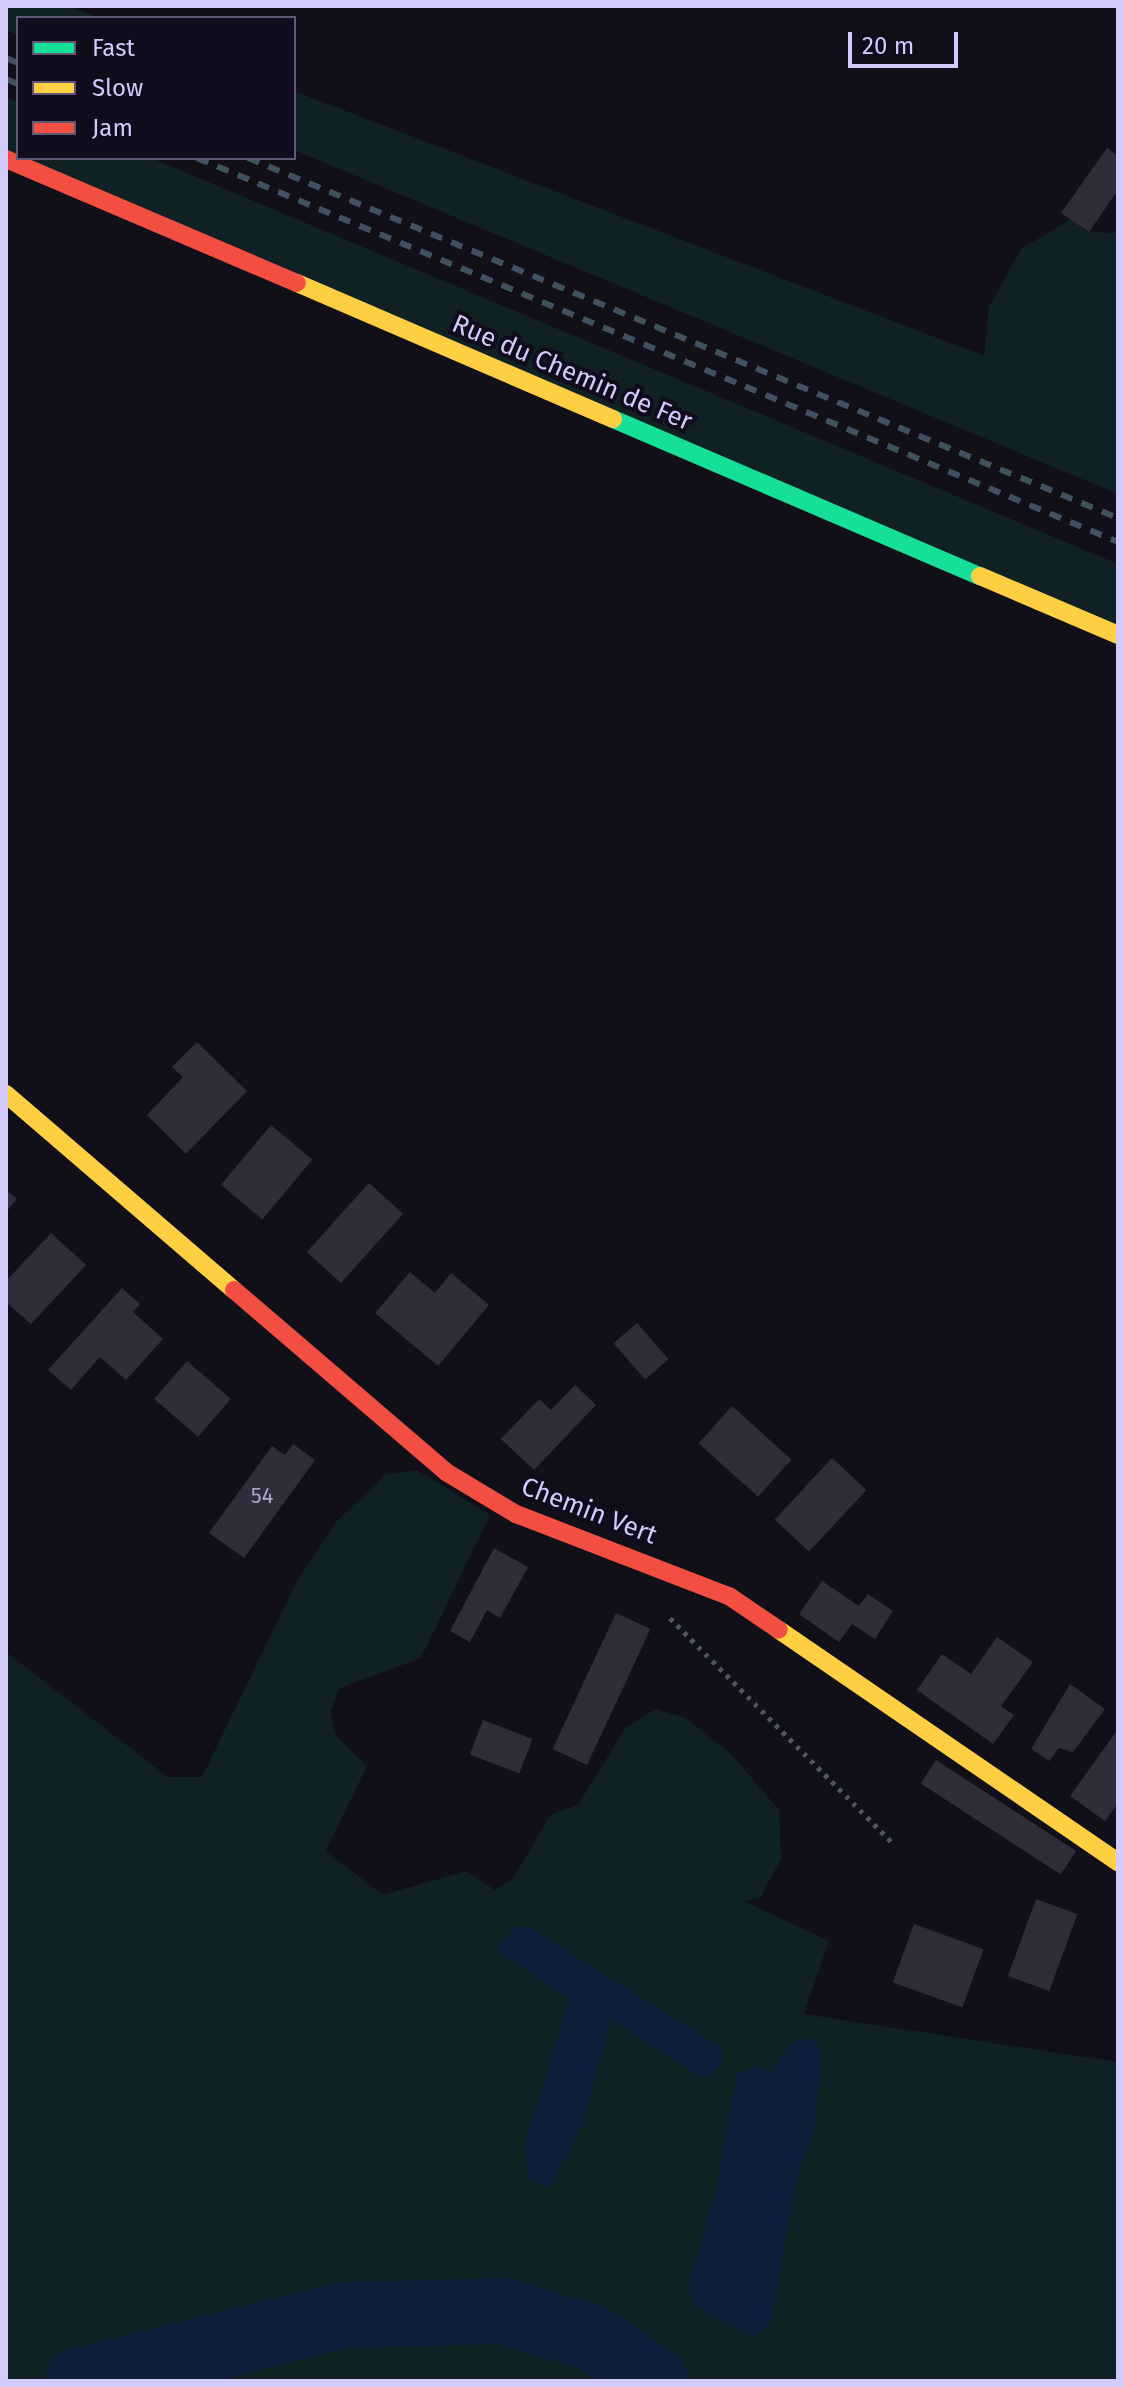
<!DOCTYPE html>
<html>
<head>
<meta charset="utf-8">
<style>
  body { margin:0 }
  #map { position:relative; width:1124px; height:2387px; overflow:hidden; background:#111018; font-family:"Fira Sans",sans-serif }
  div>[style] { position:absolute }
  .green>* { inset:0; background:#102123 }
  .water>* { inset:0; background:#0f1e3a }
  .river>* { height:66px; margin:-33px; padding:0 33px; transform-origin:33px; border-radius:33px; background:#0f1e3a }
  .building>* { inset:0; background:#302d3a; transform-origin:0 0 }
  .path>* { height:5px; margin-top:-2.5px; transform-origin:0; background:repeating-linear-gradient(90deg,#4b5762 0 4px,transparent 0 10px) }
  .fast>* { height:18px; margin:-9px; padding:0 9px; transform-origin:9px; border-radius:9px; background:#16e098 }
  .slow>* { height:18px; margin:-9px; padding:0 9px; transform-origin:9px; border-radius:9px; background:#ffcf43 }
  .jam>* { height:18px; margin:-9px; padding:0 9px; transform-origin:9px; border-radius:9px; background:#f24e42 }
  .rail>* { height:6px; margin-top:-3px; transform-origin:0; background:repeating-linear-gradient(90deg,#41515f 0 12px,transparent 0 22px) }
  span { translate:-50% -50%; white-space:nowrap; text-align:center; line-height:1.15; -webkit-text-stroke:8px #100c1b; paint-order:stroke }
  .number-label { font-size:22px; color:#aaa3cb }
  .number-label span { -webkit-text-stroke-width:0 }
  .street-label { font-size:26px; color:#d2cafb }
  .frame { position:absolute; inset:0; border:8px solid #d2cafb; pointer-events:none }
  .legend { position:absolute; left:16px; top:16px; width:280px; height:144px; box-sizing:border-box; background:#100c1b; border:2px solid #5e5875; margin:0; padding:10px 14px; list-style:none; font-size:24px; color:#d2cafb }
  .legend li { display:flex; align-items:center; gap:16px; height:40px }
  .legend b { width:40px; border:2px solid #5e5875 }
  .scale { position:absolute; left:848px; top:32px; width:110px; height:36px; box-sizing:border-box; border:4px solid #d2cafb; border-top:0; padding-left:10px; font-size:24px; line-height:28px; white-space:nowrap; color:#d2cafb; -webkit-text-stroke:6px #100c1b; paint-order:stroke }
</style>
</head>
<body>
<div id="map">
  <div class="green">
    <i style="clip-path:polygon(6px 6px,68px 6px,100px 18px,18px 18px,18px 35px,6px 30px)"></i>
    <i style="clip-path:polygon(294px 91px,984px 356px,989px 307px,1021px 249px,1071px 219px,1089px 232px,1118px 233px,1118px 494px,294px 150px)"></i>
    <i style="clip-path:polygon(6px 97px,18px 102px,18px 158px,151px 158px,1118px 564px,1118px 635px,6px 159px)"></i>
    <i style="clip-path:polygon(417px 1470px,490px 1515px,421px 1658px,340px 1688px,330px 1712px,336px 1736px,367px 1766px,326px 1851px,383px 1895px,466px 1871px,495px 1890px,513px 1879px,550px 1815px,578px 1805px,626px 1727px,656px 1709px,686px 1718px,732px 1755px,779px 1810px,781px 1859px,760px 1898px,744px 1901px,829px 1941px,804px 2014px,1118px 2062px,1118px 2381px,6px 2381px,6px 1652px,168px 1777px,202px 1777px,297px 1581px,337px 1521px,386px 1474px)"></i>
  </div>
  <div class="water">
    <i style="clip-path:polygon(514px 1927px,529px 1927px,722px 2048px,723px 2061px,710px 2076px,699px 2076px,611px 2019px,582px 2126px,549px 2188px,529px 2179px,524px 2147px,570px 1999px,497px 1950px)"></i>
    <i style="clip-path:polygon(804px 2038px,817px 2042px,822px 2054px,815px 2125px,796px 2181px,771px 2324px,754px 2337px,697px 2307px,688px 2288px,716px 2190px,737px 2073px,756px 2067px,771px 2073px,791px 2043px)"></i>
  </div>
  <div class="river">
    <i style="left:78px;top:2381px;width:274px;rotate:-13.9deg"></i>
    <i style="left:344px;top:2315px;width:159px;rotate:-1.4deg"></i>
    <i style="left:503px;top:2311px;width:94px;rotate:16.7deg"></i>
    <i style="left:593px;top:2338px;width:76px;rotate:34.3deg"></i>
  </div>
  <div class="building">
    <i style="clip-path:polygon(1107px 148px,1118px 156px,1118px 190px,1089px 232px,1061px 213px)"></i>
    <i style="clip-path:polygon(197px 1042px,247px 1091px,186px 1154px,147px 1115px,183px 1077px,172px 1067px)"></i>
    <i style="left:271px;top:1125px;width:54px;height:78px;rotate:40deg"></i>
    <i style="left:369px;top:1183px;width:46px;height:93px;rotate:42deg"></i>
    <i style="clip-path:polygon(6px 1190px,17px 1199px,6px 1212px)"></i>
    <i style="clip-path:polygon(51px 1233px,86px 1265px,31px 1324px,6px 1302px,6px 1281px)"></i>
    <i style="clip-path:polygon(410px 1272px,435px 1293px,451px 1273px,489px 1305px,438px 1366px,375px 1313px)"></i>
    <i style="clip-path:polygon(122px 1288px,140px 1304px,133px 1312px,163px 1339px,126px 1380px,100px 1357px,71px 1390px,48px 1370px)"></i>
    <i style="left:637px;top:1323px;width:48px;height:31px;rotate:49deg"></i>
    <i style="left:187px;top:1361px;width:58px;height:50px;rotate:41deg"></i>
    <i style="clip-path:polygon(575px 1385px,596px 1405px,534px 1470px,501px 1439px,539px 1399px,551px 1410px)"></i>
    <i style="left:732px;top:1406px;width:80px;height:50px;rotate:42deg"></i>
    <i style="clip-path:polygon(293px 1444px,315px 1460px,244px 1558px,209px 1533px,272px 1446px,285px 1455px)"></i>
    <i style="left:832px;top:1458px;width:47px;height:84px;rotate:43deg"></i>
    <i style="clip-path:polygon(494px 1548px,528px 1567px,500px 1618px,487px 1610px,470px 1642px,450px 1631px)"></i>
    <i style="clip-path:polygon(822px 1581px,859px 1606px,868px 1594px,893px 1611px,875px 1639px,852px 1624px,839px 1642px,799px 1614px)"></i>
    <i style="left:616px;top:1613px;width:38px;height:150px;rotate:25deg"></i>
    <i style="clip-path:polygon(997px 1637px,1033px 1662px,1001px 1706px,1014px 1715px,993px 1744px,917px 1690px,942px 1654px,971px 1674px)"></i>
    <i style="clip-path:polygon(1070px 1684px,1105px 1709px,1073px 1752px,1059px 1748px,1049px 1761px,1031px 1749px)"></i>
    <i style="left:483px;top:1720px;width:53px;height:37px;rotate:21deg"></i>
    <i style="clip-path:polygon(1118px 1729px,1118px 1803px,1105px 1821px,1070px 1796px)"></i>
    <i style="left:936px;top:1760px;width:167px;height:28px;rotate:33deg"></i>
    <i style="left:1036px;top:1899px;width:44px;height:82px;rotate:20deg"></i>
    <i style="left:914px;top:1924px;width:74px;height:62px;rotate:20deg"></i>
  </div>
  <div class="path">
    <i style="left:670px;top:1618px;width:320px;rotate:45.3deg"></i>
  </div>
  <div class="fast">
    <i style="left:613px;top:419px;width:399px;rotate:23.2deg"></i>
  </div>
  <div class="slow">
    <i style="left:297px;top:283px;width:344px;rotate:23.3deg"></i>
    <i style="left:980px;top:576px;width:150px;rotate:23.1deg"></i>
    <i style="left:6px;top:1094px;width:301px;rotate:40.7deg"></i>
    <i style="left:779px;top:1630px;width:411px;rotate:34.4deg"></i>
  </div>
  <div class="jam">
    <i style="left:6px;top:159px;width:316px;rotate:23.1deg"></i>
    <i style="left:234px;top:1290px;width:279px;rotate:40.6deg"></i>
    <i style="left:446px;top:1472px;width:82px;rotate:31deg"></i>
    <i style="left:516px;top:1514px;width:228px;rotate:21.1deg"></i>
    <i style="left:729px;top:1596px;width:60px;rotate:34.2deg"></i>
  </div>
  <div class="rail">
    <i style="left:6px;top:58px;width:13px;rotate:23deg"></i>
    <i style="left:6px;top:79px;width:13px;rotate:23deg"></i>
    <i style="left:197px;top:158px;width:998px;rotate:22.63deg"></i>
    <i style="left:248px;top:158px;width:942px;rotate:22.48deg"></i>
  </div>
  <div class="number-label">
    <span style="left:262px;top:1496px">54</span>
  </div>
  <div class="street-label">
    <span style="left:572px;top:373px;rotate:23deg">Rue du Chemin de Fer</span>
    <span style="left:589px;top:1511px;rotate:21deg">Chemin Vert</span>
  </div>
  <div class="frame"></div>
  <ul class="legend">
  <li><b style="height:10px;background:#16e098"></b>Fast</li>
  <li><b style="height:10px;background:#ffcf43"></b>Slow</li>
  <li><b style="height:10px;background:#f24e42"></b>Jam</li>
  </ul>
  <div class="scale">20 m</div>
</div>
</body>
</html>
